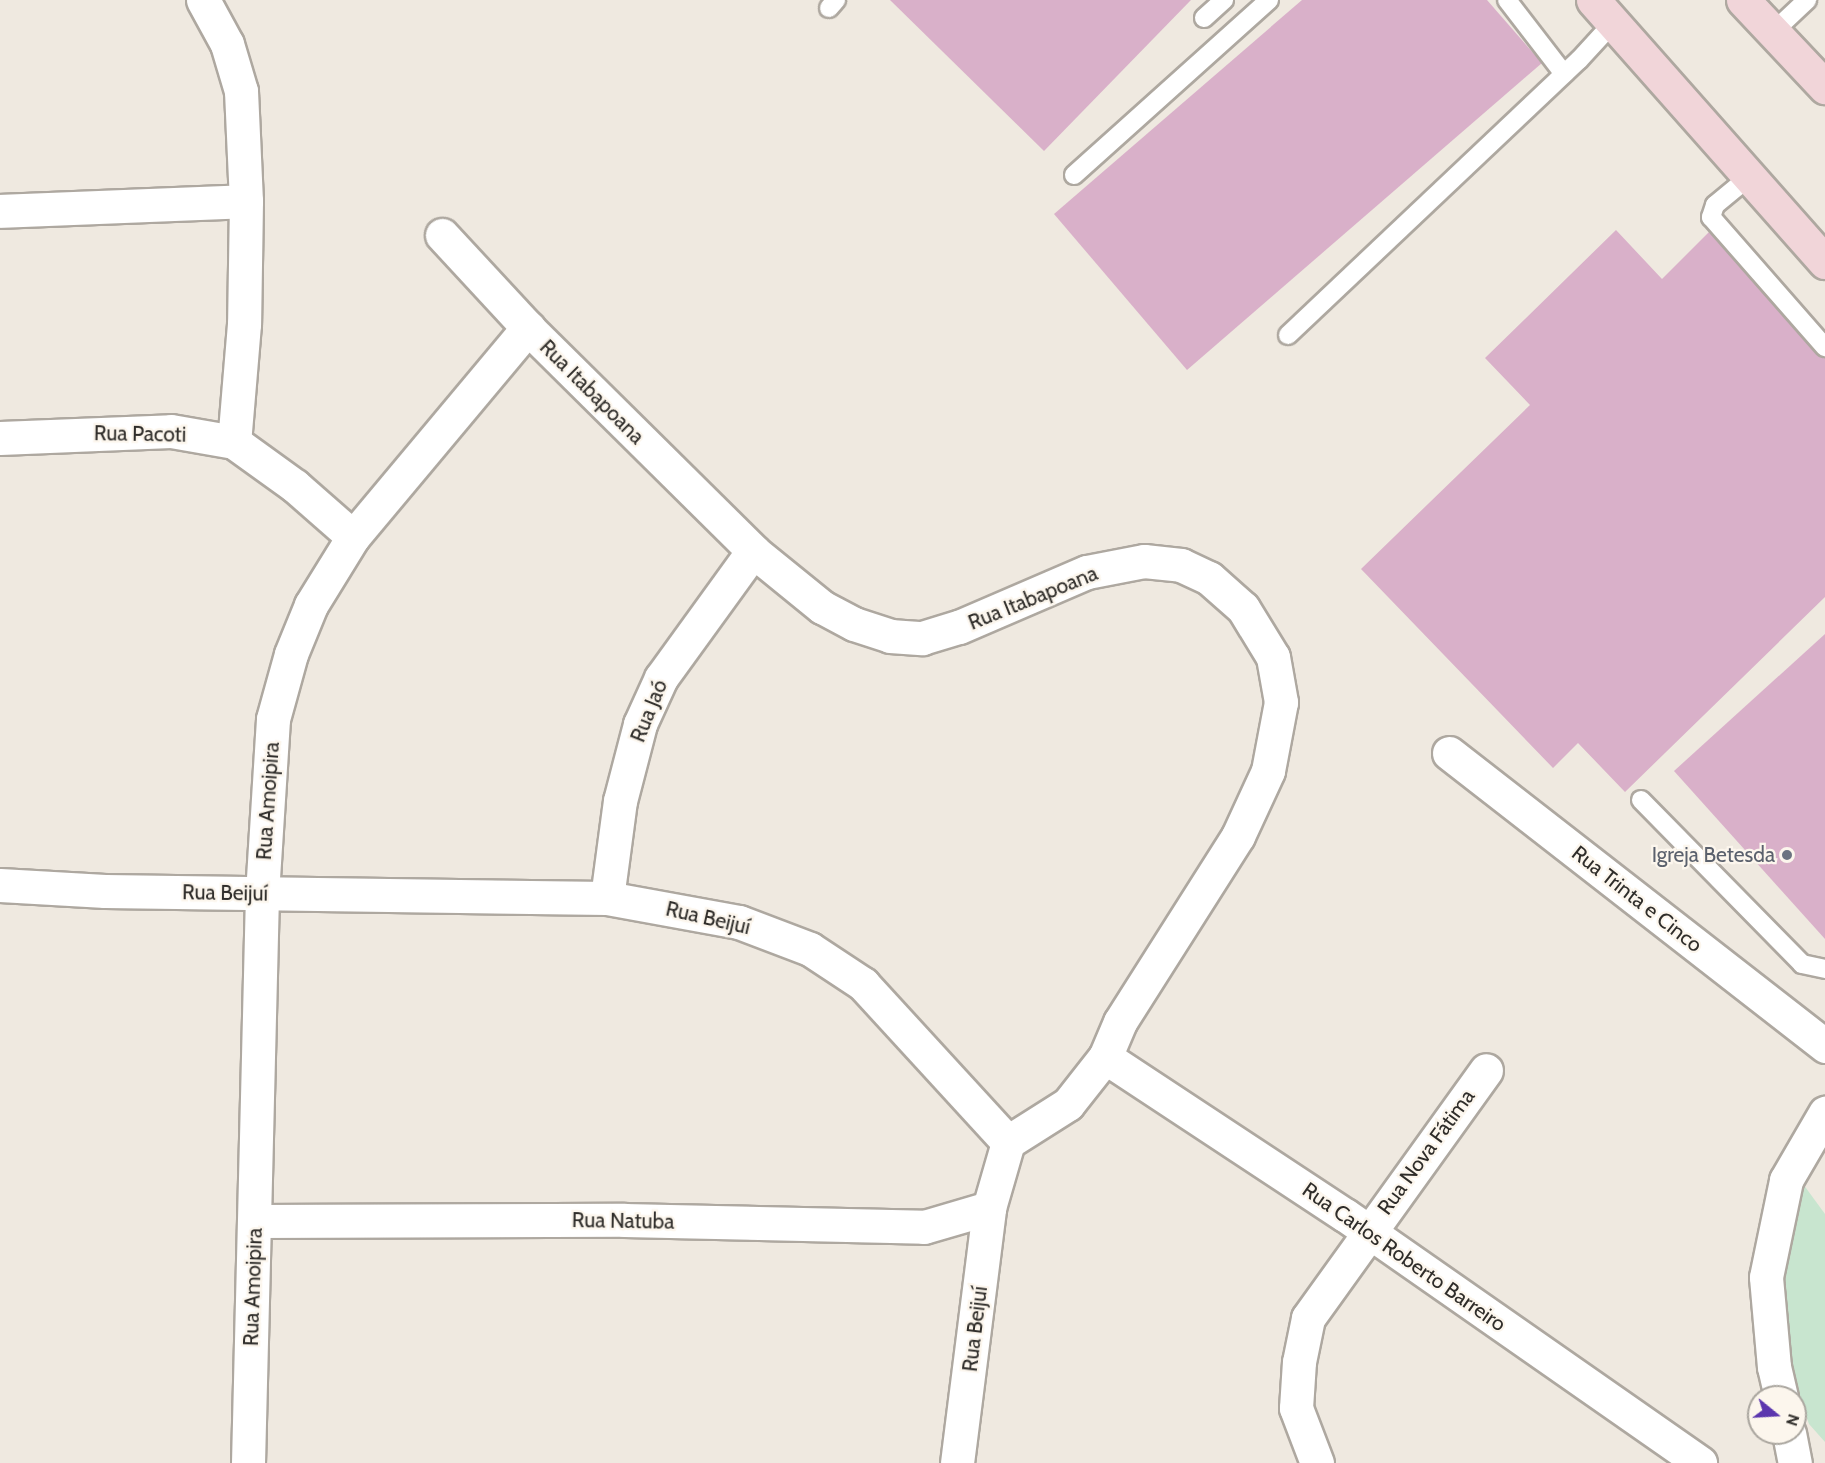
<!DOCTYPE html>
<html>
<head>
<meta charset="utf-8">
<style>
  body { margin:0 }
  #map { position:relative; width:1825px; height:1463px; overflow:hidden; background:#efe9e0; font-family:Cabin,sans-serif }
  div>[style] { position:absolute }
  .green>* { inset:0; background:#c8e5cf }
  .building>* { inset:0; background:#d9b0c9 }
  .roads { filter:drop-shadow(2px 0 #aea8a0) drop-shadow(-2px 0 #aea8a0) drop-shadow(0 2px #aea8a0) drop-shadow(0 -2px #aea8a0) }
  .service>* { height:18px; margin:-9px; padding:0 9px; transform-origin:9px; border-radius:9px; background:#fff }
  .minor>* { height:33px; margin:-16.5px; padding:0 16.5px; transform-origin:16.5px; border-radius:16.5px; background:#fff }
  .secondary>* { height:33px; margin:-16.5px; padding:0 16.5px; transform-origin:16.5px; border-radius:16.5px; background:#f1d5d9 }
  .dots>* { width:16px; height:16px; translate:-50% -50%; box-sizing:border-box; border:3px solid #fcf6ed; border-radius:50% }
  span { translate:-50% -50%; white-space:nowrap; text-align:center; line-height:1.15; -webkit-text-stroke:4.5px #fcf6ed; paint-order:stroke }
  .street-label { font-size:21px; color:#2f2d2a }
  .worship-label { font-size:21px; color:#5b616d }
  .right { translate:-100% -50%; text-align:right }
  .north { position:absolute; left:1747px; top:1385px; width:60px; height:60px; box-sizing:border-box; background:#fcf6ed; border:2px solid #aaa69f; border-radius:50%; rotate:108deg; font-size:16px; font-weight:700; line-height:24px; text-align:center; color:#2f2d2a }
  .north::after { content:''; display:block; margin:auto; width:21px; height:27px; background:#5b36ae; clip-path:polygon(50% 0,100% 100%,50% 72%,0 100%) }
</style>
</head>
<body>
<div id="map">
  <div class="green">
    <i style="clip-path:polygon(1795px 1173px,1825px 1214px,1825px 1442px,1809px 1424px,1782px 1350px,1777px 1302px)"></i>
  </div>
  <div class="building">
    <i style="clip-path:polygon(890px 0,1191px 0,1044px 151px)"></i>
    <i style="clip-path:polygon(1302px 0,1487px 0,1542px 63px,1187px 370px,1054px 214px)"></i>
    <i style="clip-path:polygon(1616px 230px,1662px 279px,1709px 232px,1825px 358px,1825px 597px,1625px 792px,1578px 743px,1553px 768px,1361px 569px,1530px 405px,1485px 358px)"></i>
    <i style="clip-path:polygon(1825px 634px,1825px 939px,1674px 771px)"></i>
  </div>
  <div class="roads">
    <div class="service">
      <i style="left:1507px;top:0;width:93px;rotate:52.4deg"></i>
      <i style="left:829px;top:8px;width:11px;rotate:-49deg"></i>
      <i style="left:1204px;top:18px;width:27px;rotate:-42deg"></i>
      <i style="left:1773px;top:32px;width:47px;rotate:-43.3deg"></i>
      <i style="left:1074px;top:175px;width:262px;rotate:-41.9deg"></i>
      <i style="left:1749px;top:177px;width:44px;rotate:140.5deg"></i>
      <i style="left:1715px;top:205px;width:13px;rotate:108deg"></i>
      <i style="left:1711px;top:217px;width:173px;rotate:48.8deg"></i>
      <i style="left:1288px;top:335px;width:400px;rotate:-43.4deg"></i>
      <i style="left:1579px;top:60px;width:50px;rotate:-47.4deg"></i>
      <i style="left:1641px;top:800px;width:230px;rotate:45.5deg"></i>
      <i style="left:1802px;top:964px;width:24px;rotate:12deg"></i>
    </div>
    <div class="minor">
      <i style="left:203px;top:0;width:50px;rotate:61.4deg"></i>
      <i style="left:227px;top:44px;width:49px;rotate:73.4deg"></i>
      <i style="left:241px;top:91px;width:110px;rotate:87.4deg"></i>
      <i style="left:246px;top:201px;width:123px;rotate:90.9deg"></i>
      <i style="left:244px;top:324px;width:118px;rotate:94.8deg"></i>
      <i style="left:0;top:211px;width:246px;rotate:-2.3deg"></i>
      <i style="left:442px;top:235px;width:127px;rotate:47.2deg"></i>
      <i style="left:528px;top:328px;width:317px;rotate:44.7deg"></i>
      <i style="left:753px;top:551px;width:89px;rotate:39.1deg"></i>
      <i style="left:822px;top:607px;width:36px;rotate:28deg"></i>
      <i style="left:854px;top:624px;width:38px;rotate:18deg"></i>
      <i style="left:890px;top:636px;width:32px;rotate:4deg"></i>
      <i style="left:922px;top:638px;width:39px;rotate:-17deg"></i>
      <i style="left:959px;top:627px;width:139px;rotate:-23.3deg"></i>
      <i style="left:1087px;top:572px;width:58px;rotate:-10.9deg"></i>
      <i style="left:1144px;top:561px;width:37px;rotate:6deg"></i>
      <i style="left:1181px;top:565px;width:31px;rotate:25deg"></i>
      <i style="left:1209px;top:578px;width:45px;rotate:41.4deg"></i>
      <i style="left:1243px;top:608px;width:57px;rotate:58.5deg"></i>
      <i style="left:1273px;top:657px;width:46px;rotate:79.9deg"></i>
      <i style="left:1281px;top:702px;width:70px;rotate:100.7deg"></i>
      <i style="left:1268px;top:771px;width:72px;rotate:114.8deg"></i>
      <i style="left:1238px;top:836px;width:220px;rotate:122.4deg"></i>
      <i style="left:1120px;top:1022px;width:38px;rotate:113deg"></i>
      <i style="left:1105px;top:1057px;width:60px;rotate:128.2deg"></i>
      <i style="left:1068px;top:1104px;width:71px;rotate:147.7deg"></i>
      <i style="left:0;top:438px;width:171px;rotate:-2.3deg"></i>
      <i style="left:171px;top:431px;width:64px;rotate:9.9deg"></i>
      <i style="left:234px;top:442px;width:75px;rotate:35.8deg"></i>
      <i style="left:295px;top:486px;width:77px;rotate:41.3deg"></i>
      <i style="left:1449px;top:753px;width:477px;rotate:37.9deg"></i>
      <i style="left:0;top:885px;width:105px;rotate:3.3deg"></i>
      <i style="left:105px;top:891px;width:502px;rotate:0.8deg"></i>
      <i style="left:607px;top:898px;width:134px;rotate:10.3deg"></i>
      <i style="left:739px;top:922px;width:76px;rotate:20.8deg"></i>
      <i style="left:810px;top:949px;width:64px;rotate:33.4deg"></i>
      <i style="left:863px;top:984px;width:214px;rotate:47.5deg"></i>
      <i style="left:607px;top:898px;width:98px;rotate:-82.4deg"></i>
      <i style="left:620px;top:801px;width:80px;rotate:-75.4deg"></i>
      <i style="left:640px;top:724px;width:51px;rotate:-65.5deg"></i>
      <i style="left:661px;top:678px;width:157px;rotate:-54.1deg"></i>
      <i style="left:1105px;top:1057px;width:287px;rotate:33.4deg"></i>
      <i style="left:1345px;top:1215px;width:433px;rotate:34.9deg"></i>
      <i style="left:255px;top:1221px;width:369px;rotate:-0.2deg"></i>
      <i style="left:624px;top:1220px;width:300px;rotate:1.3deg"></i>
      <i style="left:924px;top:1227px;width:68px;rotate:-16.3deg"></i>
      <i style="left:1781px;top:1397px;width:31px;rotate:-103deg"></i>
      <i style="left:1774px;top:1367px;width:90px;rotate:-95.1deg"></i>
      <i style="left:1766px;top:1277px;width:99px;rotate:-78.3deg"></i>
      <i style="left:1786px;top:1180px;width:78px;rotate:-59.8deg"></i>
      <i style="left:1789px;top:1433px;width:31px;rotate:79deg"></i>
      <i style="left:248px;top:1463px;width:569px;rotate:-88.59deg"></i>
      <i style="left:262px;top:894px;width:175px;rotate:-86.4deg"></i>
      <i style="left:273px;top:719px;width:67px;rotate:-74.5deg"></i>
      <i style="left:291px;top:654px;width:53px;rotate:-67.8deg"></i>
      <i style="left:311px;top:605px;width:80px;rotate:-58.3deg"></i>
      <i style="left:353px;top:537px;width:273px;rotate:-50.1deg"></i>
      <i style="left:957px;top:1463px;width:257px;rotate:-82.8deg"></i>
      <i style="left:989px;top:1208px;width:69px;rotate:-73.9deg"></i>
      <i style="left:1317px;top:1463px;width:59px;rotate:-110.9deg"></i>
      <i style="left:1296px;top:1408px;width:46px;rotate:-86.3deg"></i>
      <i style="left:1299px;top:1362px;width:45px;rotate:-78.4deg"></i>
      <i style="left:1308px;top:1318px;width:305px;rotate:-54.3deg"></i>
    </div>
    <div class="secondary">
      <i style="left:1593px;top:0;width:350px;rotate:48.5deg"></i>
      <i style="left:1743px;top:0;width:120px;rotate:46.7deg"></i>
    </div>
  </div>
  <div class="dots">
    <i style="left:1787px;top:855px;background:#6b7280"></i>
  </div>
  <div class="street-label">
    <span style="left:592px;top:392px;rotate:45deg">Rua Itabapoana</span>
    <span style="left:140px;top:434px;rotate:1deg">Rua Pacoti</span>
    <span style="left:1033px;top:598px;rotate:-22deg">Rua Itabapoana</span>
    <span style="left:649px;top:711px;rotate:-68deg">Rua Jaó</span>
    <span style="left:268px;top:801px;rotate:-86deg">Rua Amoipira</span>
    <span style="left:225px;top:893px;rotate:1deg">Rua Beijuí</span>
    <span style="left:1637px;top:899px;rotate:38deg">Rua Trinta e Cinco</span>
    <span style="left:708px;top:918px;rotate:13deg">Rua Beijuí</span>
    <span style="left:1426px;top:1152px;rotate:-54deg">Rua Nova Fátima</span>
    <span style="left:623px;top:1221px;rotate:1deg">Rua Natuba</span>
    <span style="left:1404px;top:1257px;rotate:35deg">Rua Carlos Roberto Barreiro</span>
    <span style="left:253px;top:1287px;rotate:-88deg">Rua Amoipira</span>
    <span style="left:975px;top:1329px;rotate:-83deg">Rua Beijuí</span>
  </div>
  <div class="worship-label">
    <span class="right" style="left:1775px;top:855px">Igreja Betesda</span>
  </div>
  <div class="north">N</div>
</div>
</body>
</html>
